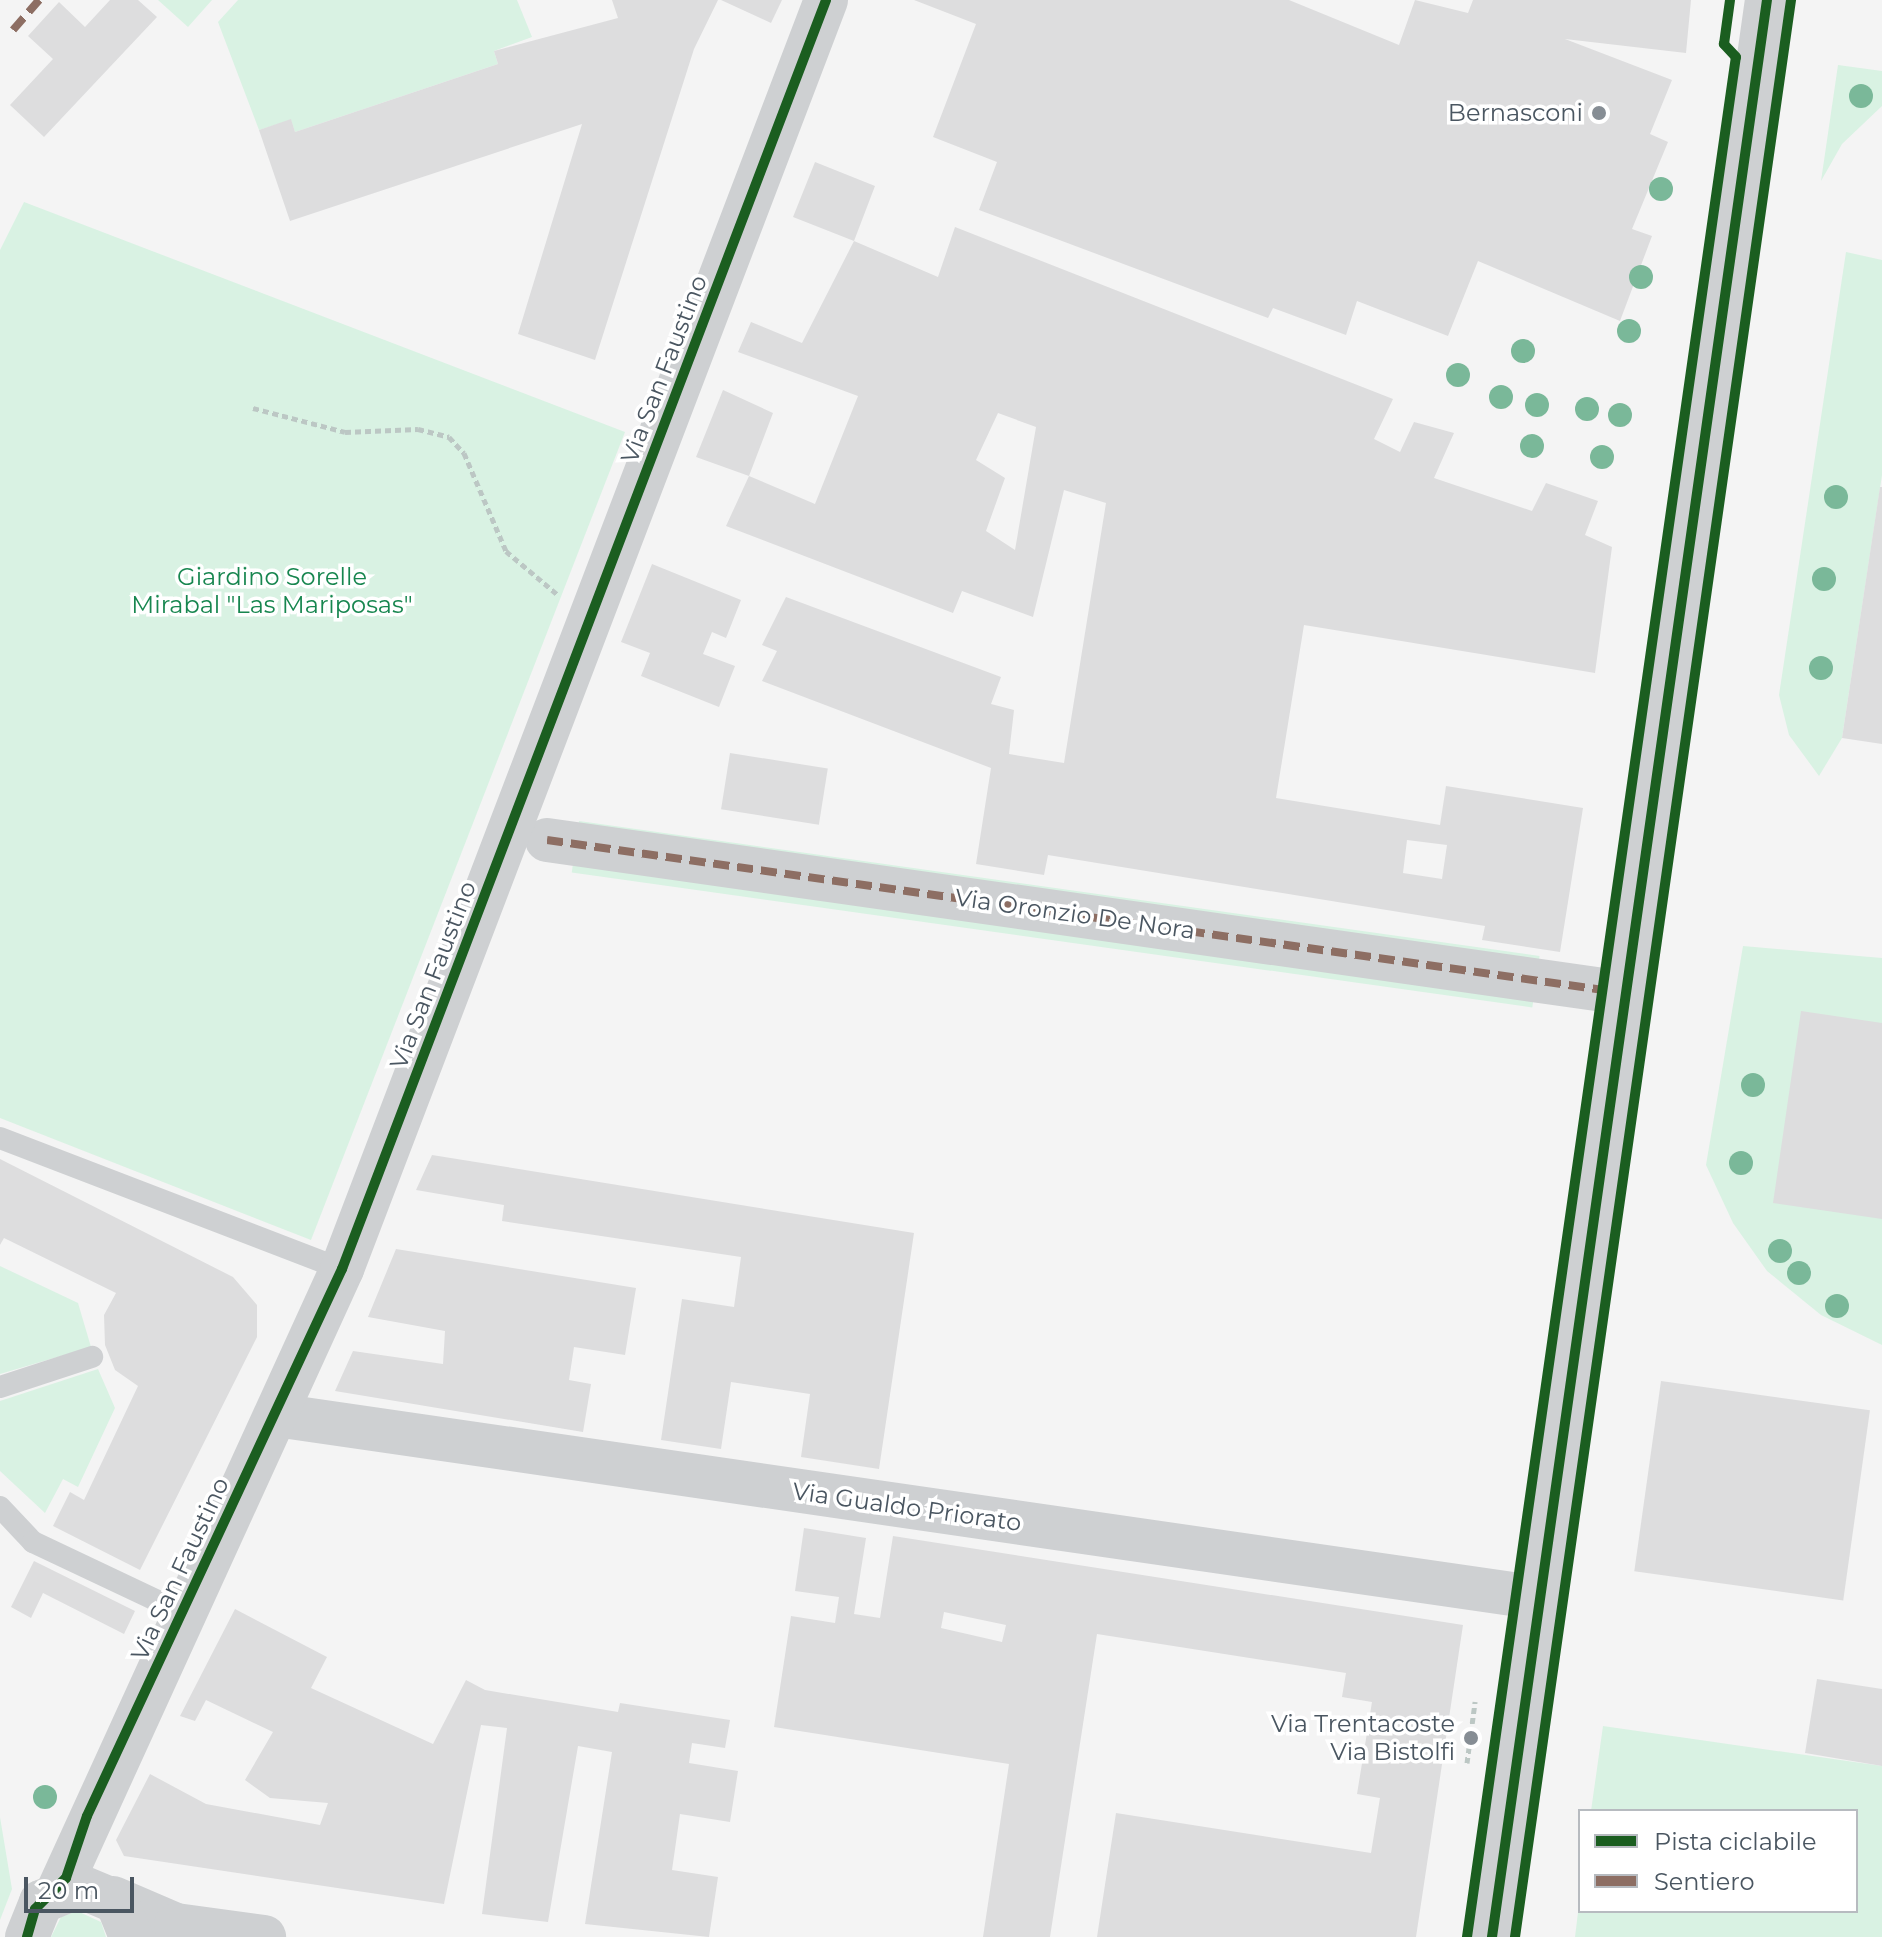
<!DOCTYPE html>
<html>
<head>
<meta charset="utf-8">
<style>
  body { margin:0 }
  #map { position:relative; width:1882px; height:1937px; overflow:hidden; background:#f4f4f4; font-family:Montserrat,sans-serif }
  div>[style] { position:absolute }
  .green>* { inset:0; background:#d9f2e3; transform-origin:0 0 }
  .building>* { inset:0; background:#ddddde; transform-origin:0 0 }
  .path>* { height:5px; margin-top:-2.5px; transform-origin:0; background:repeating-linear-gradient(90deg,#bcc7c4 0 6px,transparent 0 10px) }
  .lane>* { height:22px; margin:-11px; padding:0 11px; transform-origin:11px; border-radius:11px; background:#ced0d2 }
  .street>* { height:44px; margin:-22px; padding:0 22px; transform-origin:22px; border-radius:22px; background:#ced0d2 }
  .quiet>* { height:8px; margin-top:-4px; transform-origin:0; background:repeating-linear-gradient(90deg,#8d6e63 0 16px,transparent 0 24px) }
  .cycleway>* { height:10px; margin:-5px; padding:0 5px; transform-origin:5px; border-radius:5px; background:#1b5e20 }
  .trees>* { width:24px; height:24px; margin:-12px; border-radius:50%; background:#7ab899 }
  .dots>* { width:22px; height:22px; translate:-50% -50%; box-sizing:border-box; border:4px solid #fff; border-radius:50% }
  span { translate:-50% -50%; white-space:nowrap; text-align:center; line-height:1.15; -webkit-text-stroke:7px #fff; paint-order:stroke }
  .poi-label { font-size:24px; color:#4a5661 }
  .right { translate:-100% -50%; text-align:right }
  .street-label { font-size:24px; color:#4a5661 }
  .park-label { font-size:24px; color:#17864f }
  .legend { position:absolute; left:1578px; top:1809px; width:280px; height:104px; box-sizing:border-box; background:#fff; border:2px solid #b7bbc0; margin:0; padding:10px 14px; list-style:none; font-size:24px; color:#4a5661 }
  .legend li { display:flex; align-items:center; gap:16px; height:40px }
  .legend b { width:40px; border:2px solid #b7bbc0 }
  .scale { position:absolute; left:24px; top:1877px; width:110px; height:36px; box-sizing:border-box; border:4px solid #4a5661; border-top:0; padding-left:10px; font-size:24px; line-height:28px; white-space:nowrap; color:#4a5661; -webkit-text-stroke:6px #fff; paint-order:stroke }
</style>
</head>
<body>
<div id="map">
  <div class="green">
    <i style="clip-path:polygon(158px 0,212px 0,188px 27px)"></i>
    <i style="clip-path:polygon(238px 0,517px 0,532px 37px,494px 51px,498px 64px,295px 132px,291px 120px,259px 130px,218px 22px)"></i>
    <i style="clip-path:polygon(1838px 65px,1882px 71px,1882px 106px,1842px 144px,1821px 181px)"></i>
    <i style="clip-path:polygon(24px 202px,625px 432px,311px 1240px,0 1118px,0 250px)"></i>
    <i style="clip-path:polygon(1846px 252px,1882px 260px,1882px 475px,1842px 738px,1819px 776px,1789px 735px,1779px 695px)"></i>
    <i style="left:579px;top:821px;width:970px;height:52px;rotate:8deg"></i>
    <i style="clip-path:polygon(1743px 946px,1882px 958px,1882px 1345px,1821px 1315px,1767px 1271px,1733px 1223px,1706px 1165px)"></i>
    <i style="clip-path:polygon(0 1266px,78px 1303px,91px 1347px,0 1374px)"></i>
    <i style="clip-path:polygon(98px 1369px,115px 1408px,78px 1487px,63px 1479px,45px 1513px,0 1471px,0 1401px)"></i>
    <i style="clip-path:polygon(1603px 1726px,1882px 1766px,1882px 1937px,1575px 1937px,1580px 1896px,1580px 1911px,1856px 1911px,1856px 1811px,1591px 1811px)"></i>
    <i style="clip-path:polygon(0 1817px,12px 1889px,0 1920px)"></i>
    <i style="clip-path:polygon(77px 1911px,101px 1922px,106px 1937px,51px 1937px,61px 1917px)"></i>
  </div>
  <div class="building">
    <i style="clip-path:polygon(110px 0,138px 0,157px 17px,44px 137px,10px 105px,53px 59px,28px 36px,59px 2px,85px 27px)"></i>
    <i style="clip-path:polygon(612px 0,718px 0,694px 49px,595px 360px,518px 334px,582px 124px,290px 221px,259px 130px,291px 119px,295px 132px,498px 64px,494px 51px,618px 18px)"></i>
    <i style="clip-path:polygon(721px 0,782px 0,771px 23px)"></i>
    <i style="clip-path:polygon(914px 0,1289px 0,1399px 45px,1415px 0,1468px 13px,1473px 0,1691px 0,1686px 53px,1565px 39px,1672px 80px,1650px 134px,1668px 142px,1632px 229px,1652px 236px,1620px 321px,1478px 261px,1448px 336px,1357px 301px,1346px 335px,1273px 308px,1268px 318px,979px 210px,997px 162px,933px 137px,976px 24px)"></i>
    <i style="clip-path:polygon(evenodd,815px 162px,875px 186px,854px 241px,938px 277px,955px 227px,1393px 399px,1374px 439px,1400px 452px,1414px 422px,1454px 433px,1434px 478px,1532px 511px,1546px 483px,1598px 501px,1585px 535px,1612px 547px,1595px 673px,1304px 625px,1276px 798px,1440px 825px,1446px 786px,1583px 808px,1560px 952px,1482px 940px,1485px 926px,1048px 855px,1044px 875px,976px 864px,991px 768px,762px 681px,777px 651px,762px 645px,786px 597px,1001px 677px,991px 704px,1014px 710px,1009px 754px,1064px 763px,1106px 503px,1064px 490px,1033px 617px,962px 591px,953px 613px,726px 526px,749px 476px,696px 457px,723px 390px,773px 413px,749px 476px,815px 504px,858px 396px,738px 352px,751px 322px,802px 343px,854px 241px,793px 217px,815px 162px,998px 413px,1036px 427px,1015px 550px,986px 531px,1005px 478px,976px 460px,998px 413px,815px 162px,1407px 840px,1447px 845px,1442px 879px,1403px 873px,1407px 840px)"></i>
    <i style="clip-path:polygon(1880px 487px,1882px 487px,1882px 744px,1842px 738px)"></i>
    <i style="clip-path:polygon(652px 564px,741px 600px,726px 638px,712px 632px,703px 654px,735px 666px,719px 707px,641px 676px,650px 653px,621px 642px)"></i>
    <i style="left:730px;top:753px;width:99px;height:57px;rotate:9deg"></i>
    <i style="clip-path:polygon(1801px 1011px,1882px 1023px,1882px 1219px,1773px 1203px)"></i>
    <i style="clip-path:polygon(432px 1155px,914px 1233px,879px 1469px,801px 1457px,810px 1394px,731px 1382px,721px 1449px,661px 1440px,682px 1299px,734px 1307px,741px 1257px,502px 1221px,504px 1205px,416px 1190px)"></i>
    <i style="clip-path:polygon(0 1159px,233px 1277px,257px 1305px,257px 1337px,140px 1570px,53px 1526px,70px 1492px,84px 1500px,138px 1386px,115px 1370px,105px 1345px,104px 1315px,116px 1293px,4px 1238px,0 1245px)"></i>
    <i style="clip-path:polygon(396px 1249px,636px 1288px,625px 1355px,574px 1347px,569px 1380px,591px 1384px,583px 1432px,335px 1391px,353px 1351px,443px 1364px,445px 1331px,368px 1317px)"></i>
    <i style="left:1661px;top:1381px;width:211px;height:192px;rotate:8deg"></i>
    <i style="clip-path:polygon(evenodd,804px 1528px,866px 1538px,854px 1614px,880px 1618px,893px 1536px,1463px 1625px,1416px 1937px,1097px 1937px,1116px 1813px,1371px 1853px,1380px 1798px,1357px 1794px,1372px 1702px,1342px 1697px,1346px 1673px,1097px 1634px,1050px 1937px,983px 1937px,1009px 1764px,774px 1727px,791px 1616px,835px 1623px,839px 1597px,795px 1591px,804px 1528px,944px 1612px,1006px 1625px,1002px 1642px,941px 1628px,944px 1612px)"></i>
    <i style="clip-path:polygon(34px 1561px,135px 1611px,124px 1634px,43px 1593px,31px 1618px,11px 1607px)"></i>
    <i style="clip-path:polygon(235px 1609px,327px 1657px,311px 1688px,433px 1744px,466px 1680px,485px 1690px,618px 1712px,620px 1703px,730px 1720px,725px 1748px,692px 1743px,689px 1763px,738px 1771px,730px 1822px,680px 1814px,672px 1870px,718px 1877px,709px 1937px,585px 1924px,612px 1752px,578px 1746px,548px 1922px,482px 1914px,507px 1728px,481px 1725px,444px 1904px,124px 1856px,116px 1840px,150px 1774px,206px 1804px,320px 1825px,328px 1803px,270px 1798px,245px 1780px,273px 1732px,206px 1700px,195px 1721px,180px 1716px)"></i>
    <i style="clip-path:polygon(1817px 1679px,1882px 1689px,1882px 1766px,1805px 1753px)"></i>
  </div>
  <div class="path">
    <i style="left:253px;top:408px;width:95px;rotate:14.6deg"></i>
    <i style="left:345px;top:432px;width:73px;rotate:-2.4deg"></i>
    <i style="left:418px;top:429px;width:32px;rotate:14deg"></i>
    <i style="left:449px;top:437px;width:22px;rotate:47deg"></i>
    <i style="left:464px;top:453px;width:107px;rotate:66.8deg"></i>
    <i style="left:506px;top:551px;width:68px;rotate:40.2deg"></i>
    <i style="left:1467px;top:1763px;width:62px;rotate:-82.5deg"></i>
  </div>
  <div class="lane">
    <i style="left:0;top:1138px;width:366px;rotate:21deg"></i>
    <i style="left:0;top:1387px;width:97px;rotate:-18.1deg"></i>
    <i style="left:0;top:1507px;width:48px;rotate:46.7deg"></i>
    <i style="left:33px;top:1542px;width:164px;rotate:25.3deg"></i>
  </div>
  <div class="street">
    <i style="left:547px;top:840px;width:1067px;rotate:8.08deg"></i>
    <i style="left:276px;top:1415px;width:1276px;rotate:8.24deg"></i>
    <i style="left:59px;top:1889px;width:682px;rotate:-65.47deg"></i>
    <i style="left:342px;top:1269px;width:1358px;rotate:-69.12deg"></i>
    <i style="left:113px;top:1898px;width:69px;rotate:23.2deg"></i>
    <i style="left:176px;top:1925px;width:89px;rotate:7.8deg"></i>
    <i style="left:27px;top:1937px;width:38px;rotate:-68deg"></i>
    <i style="left:41px;top:1902px;width:41px;rotate:-22.8deg"></i>
    <i style="left:79px;top:1886px;width:41px;rotate:22.8deg"></i>
    <i style="left:117px;top:1902px;width:38px;rotate:68deg"></i>
    <i style="left:1492px;top:1937px;width:1956px;rotate:-81.92deg"></i>
  </div>
  <div class="quiet">
    <i style="left:13px;top:30px;width:40px;rotate:-49deg"></i>
    <i style="left:547px;top:840px;width:1067px;rotate:8.08deg"></i>
  </div>
  <div class="cycleway">
    <i style="left:27px;top:1937px;width:29px;rotate:-74deg"></i>
    <i style="left:35px;top:1909px;width:44px;rotate:-45deg"></i>
    <i style="left:66px;top:1878px;width:65px;rotate:-71.3deg"></i>
    <i style="left:87px;top:1816px;width:604px;rotate:-65.01deg"></i>
    <i style="left:342px;top:1269px;width:1358px;rotate:-69.12deg"></i>
    <i style="left:1467px;top:1937px;width:1899px;rotate:-81.86deg"></i>
    <i style="left:1736px;top:57px;width:18px;rotate:-133deg"></i>
    <i style="left:1724px;top:44px;width:44px;rotate:-82.2deg"></i>
    <i style="left:1492px;top:1937px;width:1956px;rotate:-81.92deg"></i>
    <i style="left:1515px;top:1937px;width:1957px;rotate:-81.89deg"></i>
  </div>
  <div class="trees">
    <i style="left:1861px;top:96px"></i>
    <i style="left:1661px;top:189px"></i>
    <i style="left:1641px;top:277px"></i>
    <i style="left:1629px;top:331px"></i>
    <i style="left:1523px;top:351px"></i>
    <i style="left:1458px;top:375px"></i>
    <i style="left:1501px;top:397px"></i>
    <i style="left:1537px;top:405px"></i>
    <i style="left:1587px;top:409px"></i>
    <i style="left:1620px;top:415px"></i>
    <i style="left:1532px;top:446px"></i>
    <i style="left:1602px;top:457px"></i>
    <i style="left:1836px;top:497px"></i>
    <i style="left:1824px;top:579px"></i>
    <i style="left:1821px;top:668px"></i>
    <i style="left:1753px;top:1085px"></i>
    <i style="left:1741px;top:1163px"></i>
    <i style="left:1780px;top:1251px"></i>
    <i style="left:1799px;top:1273px"></i>
    <i style="left:1837px;top:1306px"></i>
    <i style="left:45px;top:1797px"></i>
  </div>
  <div class="dots">
    <i style="left:1599px;top:113px;background:#868d94"></i>
    <i style="left:1471px;top:1738px;background:#868d94"></i>
  </div>
  <div class="poi-label">
    <span class="right" style="left:1583px;top:113px">Bernasconi</span>
    <span class="right" style="left:1455px;top:1738px">Via Trentacoste<br>Via Bistolfi</span>
  </div>
  <div class="street-label">
    <span style="left:664px;top:369px;rotate:-69deg">Via San Faustino</span>
    <span style="left:1075px;top:914px;rotate:8deg">Via Oronzio De Nora</span>
    <span style="left:433px;top:975px;rotate:-69deg">Via San Faustino</span>
    <span style="left:907px;top:1507px;rotate:8deg">Via Gualdo Priorato</span>
    <span style="left:180px;top:1569px;rotate:-65deg">Via San Faustino</span>
  </div>
  <div class="park-label">
    <span style="left:272px;top:591px">Giardino Sorelle<br>Mirabal "Las Mariposas"</span>
  </div>
  <ul class="legend">
  <li><b style="height:10px;background:#1b5e20"></b>Pista ciclabile</li>
  <li><b style="height:10px;background:#8d6e63"></b>Sentiero</li>
  </ul>
  <div class="scale">20 m</div>
</div>
</body>
</html>
